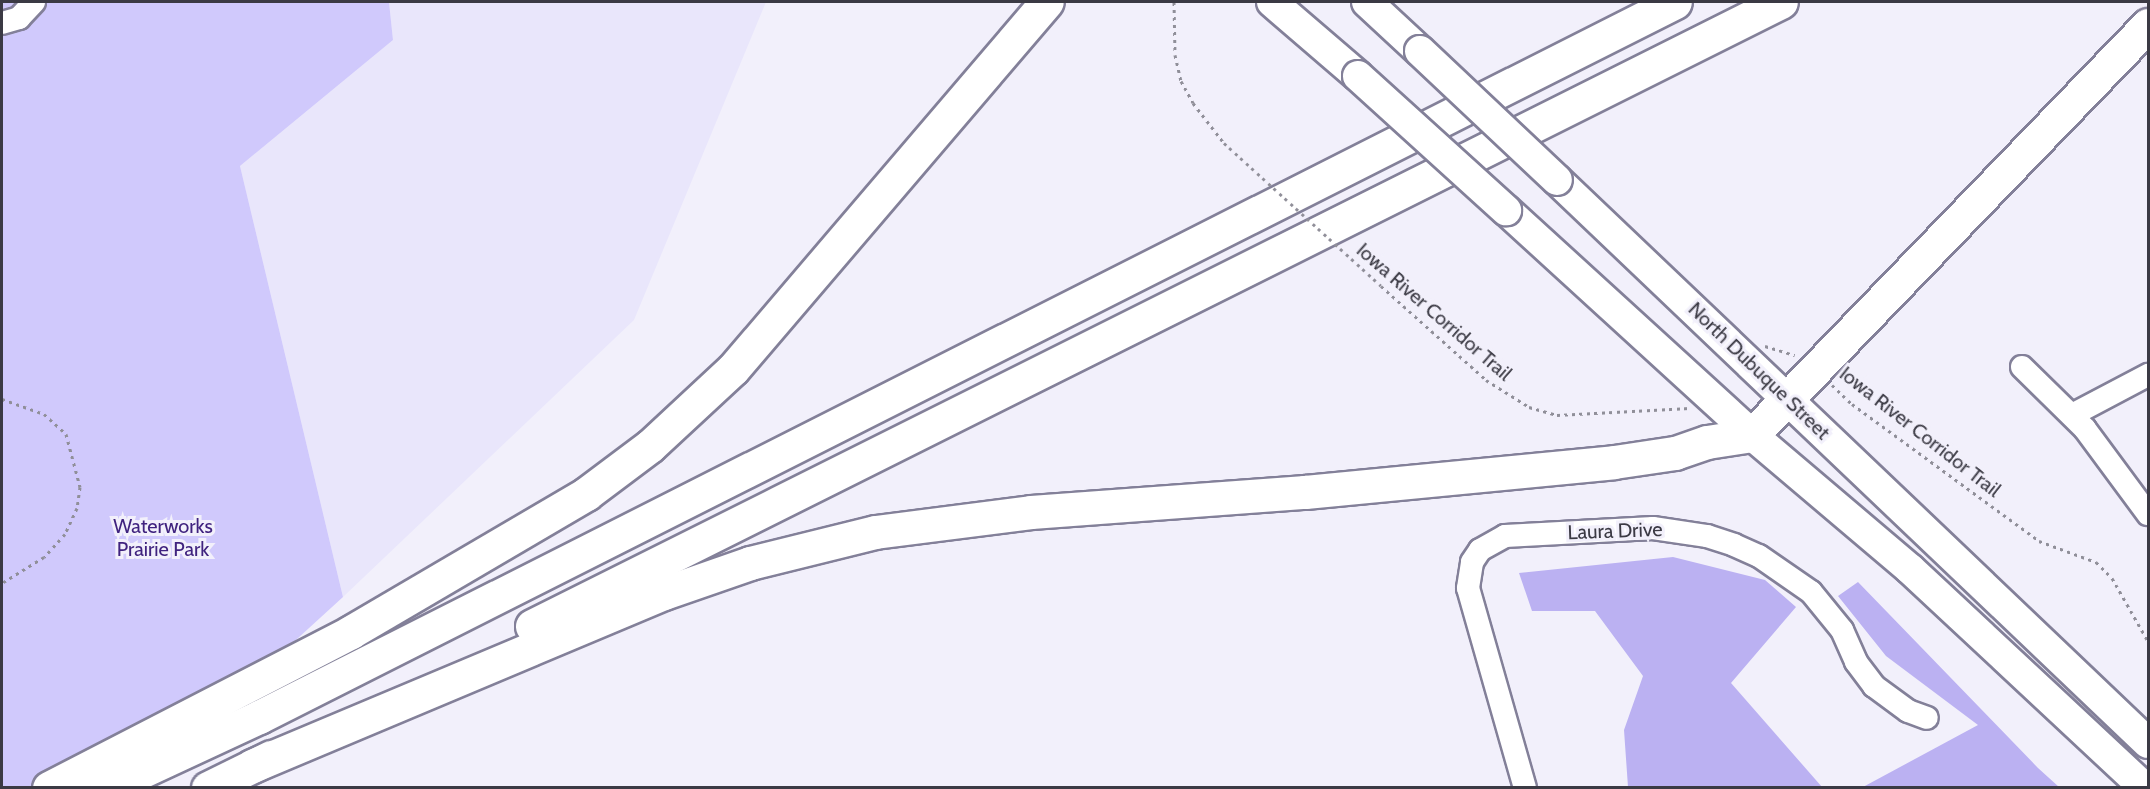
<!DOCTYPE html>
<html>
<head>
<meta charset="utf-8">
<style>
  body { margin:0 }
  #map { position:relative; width:2150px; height:789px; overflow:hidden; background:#f2f0fb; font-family:Cabin,sans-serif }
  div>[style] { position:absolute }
  .built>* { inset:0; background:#e9e6fb }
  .green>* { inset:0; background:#d0c9fc }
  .forest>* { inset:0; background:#bbb1f2 }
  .path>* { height:3px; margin-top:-1.5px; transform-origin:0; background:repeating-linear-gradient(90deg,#908f99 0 3px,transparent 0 7.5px) }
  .roads { filter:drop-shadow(2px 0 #838099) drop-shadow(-2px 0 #838099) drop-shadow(0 2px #838099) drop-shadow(0 -2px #838099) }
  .minor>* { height:22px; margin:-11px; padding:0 11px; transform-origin:11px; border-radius:11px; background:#fff }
  .major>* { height:30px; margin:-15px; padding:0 15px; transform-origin:15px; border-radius:15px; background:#fff }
  .highway>* { height:33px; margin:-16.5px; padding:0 16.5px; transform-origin:16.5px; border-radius:16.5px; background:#fff }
  .path-bridge>* { height:3px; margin-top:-1.5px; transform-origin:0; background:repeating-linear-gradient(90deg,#908f99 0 3px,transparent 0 7.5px) }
  .bridges { filter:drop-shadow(2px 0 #838099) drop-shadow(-2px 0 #838099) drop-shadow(0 2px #838099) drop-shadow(0 -2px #838099) }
  .major-bridge>* { height:30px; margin:-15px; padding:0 15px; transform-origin:15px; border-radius:15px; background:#fff }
  span { translate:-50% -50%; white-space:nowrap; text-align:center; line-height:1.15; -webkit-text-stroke:6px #f2f0fb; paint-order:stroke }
  .street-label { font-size:20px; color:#3b3a44 }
  .park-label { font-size:20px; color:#40237f }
  .frame { position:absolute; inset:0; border:3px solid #3b3a44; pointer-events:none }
</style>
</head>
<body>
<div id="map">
  <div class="built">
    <i style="clip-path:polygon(389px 2px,766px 2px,634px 320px,343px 597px,240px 166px,393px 40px)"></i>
  </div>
  <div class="green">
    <i style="clip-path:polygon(2px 2px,389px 2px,393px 40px,240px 166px,343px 597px,238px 693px,43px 787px,2px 788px)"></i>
  </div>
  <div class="forest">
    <i style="clip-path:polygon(1673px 557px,1765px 580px,1796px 607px,1731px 683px,1822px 787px,1628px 787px,1624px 730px,1643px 676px,1595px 611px,1532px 611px,1519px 573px)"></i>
    <i style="clip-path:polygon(1858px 582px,2038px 768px,2059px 787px,1863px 787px,1978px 725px,1886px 656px,1838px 596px)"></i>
  </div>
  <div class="path">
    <i style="left:1174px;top:2px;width:53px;rotate:88.9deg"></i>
    <i style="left:1175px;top:55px;width:27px;rotate:77deg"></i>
    <i style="left:1181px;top:81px;width:25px;rotate:61deg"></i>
    <i style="left:1193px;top:103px;width:51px;rotate:52.2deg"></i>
    <i style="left:1381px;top:286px;width:141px;rotate:41.8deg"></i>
    <i style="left:1486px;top:380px;width:51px;rotate:32.1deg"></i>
    <i style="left:1529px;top:407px;width:29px;rotate:16deg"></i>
    <i style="left:1557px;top:415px;width:133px;rotate:-3deg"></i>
    <i style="left:1765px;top:346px;width:31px;rotate:17deg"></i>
    <i style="left:1832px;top:385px;width:28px;rotate:44deg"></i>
    <i style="left:1852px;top:404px;width:232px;rotate:36.2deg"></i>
    <i style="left:2039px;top:541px;width:61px;rotate:20.2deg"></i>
    <i style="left:2096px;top:562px;width:23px;rotate:45deg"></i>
    <i style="left:2112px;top:578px;width:73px;rotate:60.3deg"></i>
    <i style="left:2px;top:399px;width:45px;rotate:19.7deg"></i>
    <i style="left:44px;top:414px;width:30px;rotate:42deg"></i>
    <i style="left:66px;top:434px;width:55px;rotate:75.2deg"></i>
    <i style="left:80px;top:487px;width:21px;rotate:98deg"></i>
    <i style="left:77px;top:508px;width:29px;rotate:115deg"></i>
    <i style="left:65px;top:534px;width:31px;rotate:132deg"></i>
    <i style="left:44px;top:557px;width:49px;rotate:148.2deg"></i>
  </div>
  <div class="roads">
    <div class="minor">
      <i style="left:2px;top:23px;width:18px;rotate:-16deg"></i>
      <i style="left:19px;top:18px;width:22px;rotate:-47deg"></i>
      <i style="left:2022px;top:367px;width:88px;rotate:44.5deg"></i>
      <i style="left:2085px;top:429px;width:106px;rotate:53.5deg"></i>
      <i style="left:2072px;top:415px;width:86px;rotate:-27.8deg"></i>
      <i style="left:1525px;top:788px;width:208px;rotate:-105.9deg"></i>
      <i style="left:1468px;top:588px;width:26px;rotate:-81deg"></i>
      <i style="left:1472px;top:562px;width:14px;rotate:-56deg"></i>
      <i style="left:1480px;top:550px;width:29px;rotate:-29deg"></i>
      <i style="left:1505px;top:536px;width:148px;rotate:-3.1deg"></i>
      <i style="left:1653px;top:528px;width:55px;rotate:8.4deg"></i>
      <i style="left:1707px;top:536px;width:28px;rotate:18deg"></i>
      <i style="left:1734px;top:545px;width:27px;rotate:24deg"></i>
      <i style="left:1759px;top:556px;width:63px;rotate:34.7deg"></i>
      <i style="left:1811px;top:592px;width:49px;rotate:50.8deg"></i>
      <i style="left:1842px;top:630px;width:35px;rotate:66deg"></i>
      <i style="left:1856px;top:662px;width:30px;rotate:53deg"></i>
      <i style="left:1874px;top:686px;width:42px;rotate:36.3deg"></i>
      <i style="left:1908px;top:711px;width:20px;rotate:20deg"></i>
    </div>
    <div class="major">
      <i style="left:1272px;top:2px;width:113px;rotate:40.7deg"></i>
      <i style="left:1367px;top:2px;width:72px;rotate:42.8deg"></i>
      <i style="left:1557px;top:180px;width:816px;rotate:43.61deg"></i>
      <i style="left:1506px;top:210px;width:333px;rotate:42.4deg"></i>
      <i style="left:1752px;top:435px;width:207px;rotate:40.3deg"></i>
      <i style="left:1910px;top:569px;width:321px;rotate:43deg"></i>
    </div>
    <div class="highway">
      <i style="left:532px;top:626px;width:1396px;rotate:-26.55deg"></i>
      <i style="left:252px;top:766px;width:447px;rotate:-22.8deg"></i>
      <i style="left:664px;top:593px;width:91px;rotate:-19.2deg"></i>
      <i style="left:750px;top:563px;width:129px;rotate:-13.9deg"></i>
      <i style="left:875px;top:532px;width:157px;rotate:-7.3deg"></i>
      <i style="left:1031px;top:512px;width:275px;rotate:-4.2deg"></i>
      <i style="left:1305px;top:492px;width:310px;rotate:-5.5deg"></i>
      <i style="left:1614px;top:462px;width:62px;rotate:-8.4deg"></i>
      <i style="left:1675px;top:453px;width:34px;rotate:-19deg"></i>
      <i style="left:1707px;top:442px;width:46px;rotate:-8.8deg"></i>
      <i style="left:1752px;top:435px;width:570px;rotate:-46deg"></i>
      <i style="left:49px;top:788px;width:340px;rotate:-27.3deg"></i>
      <i style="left:351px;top:632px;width:273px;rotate:-30.4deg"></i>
      <i style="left:586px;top:494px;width:80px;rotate:-36.9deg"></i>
      <i style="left:650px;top:446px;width:113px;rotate:-42.9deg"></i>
      <i style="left:733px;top:369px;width:483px;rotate:-49.5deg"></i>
      <i style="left:106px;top:788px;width:169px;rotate:-24.9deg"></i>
      <i style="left:259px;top:717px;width:1586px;rotate:-26.79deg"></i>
      <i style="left:208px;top:788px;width:70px;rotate:-26.2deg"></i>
    </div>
  </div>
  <div class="path-bridge">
    <i style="left:1224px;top:143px;width:212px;rotate:42.3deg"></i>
  </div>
  <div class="bridges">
    <div class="major-bridge">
      <i style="left:1420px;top:51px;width:188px;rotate:43.3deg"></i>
      <i style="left:1358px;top:76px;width:200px;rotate:42.2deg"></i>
    </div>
  </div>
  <div class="street-label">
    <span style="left:1434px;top:312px;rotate:41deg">Iowa River Corridor Trail</span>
    <span style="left:1759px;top:371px;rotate:44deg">North Dubuque Street</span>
    <span style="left:1920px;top:432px;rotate:38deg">Iowa River Corridor Trail</span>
    <span style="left:1615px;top:531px;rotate:-2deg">Laura Drive</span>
  </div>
  <div class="park-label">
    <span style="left:163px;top:538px">Waterworks<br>Prairie Park</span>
  </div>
  <div class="frame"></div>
</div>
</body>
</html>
